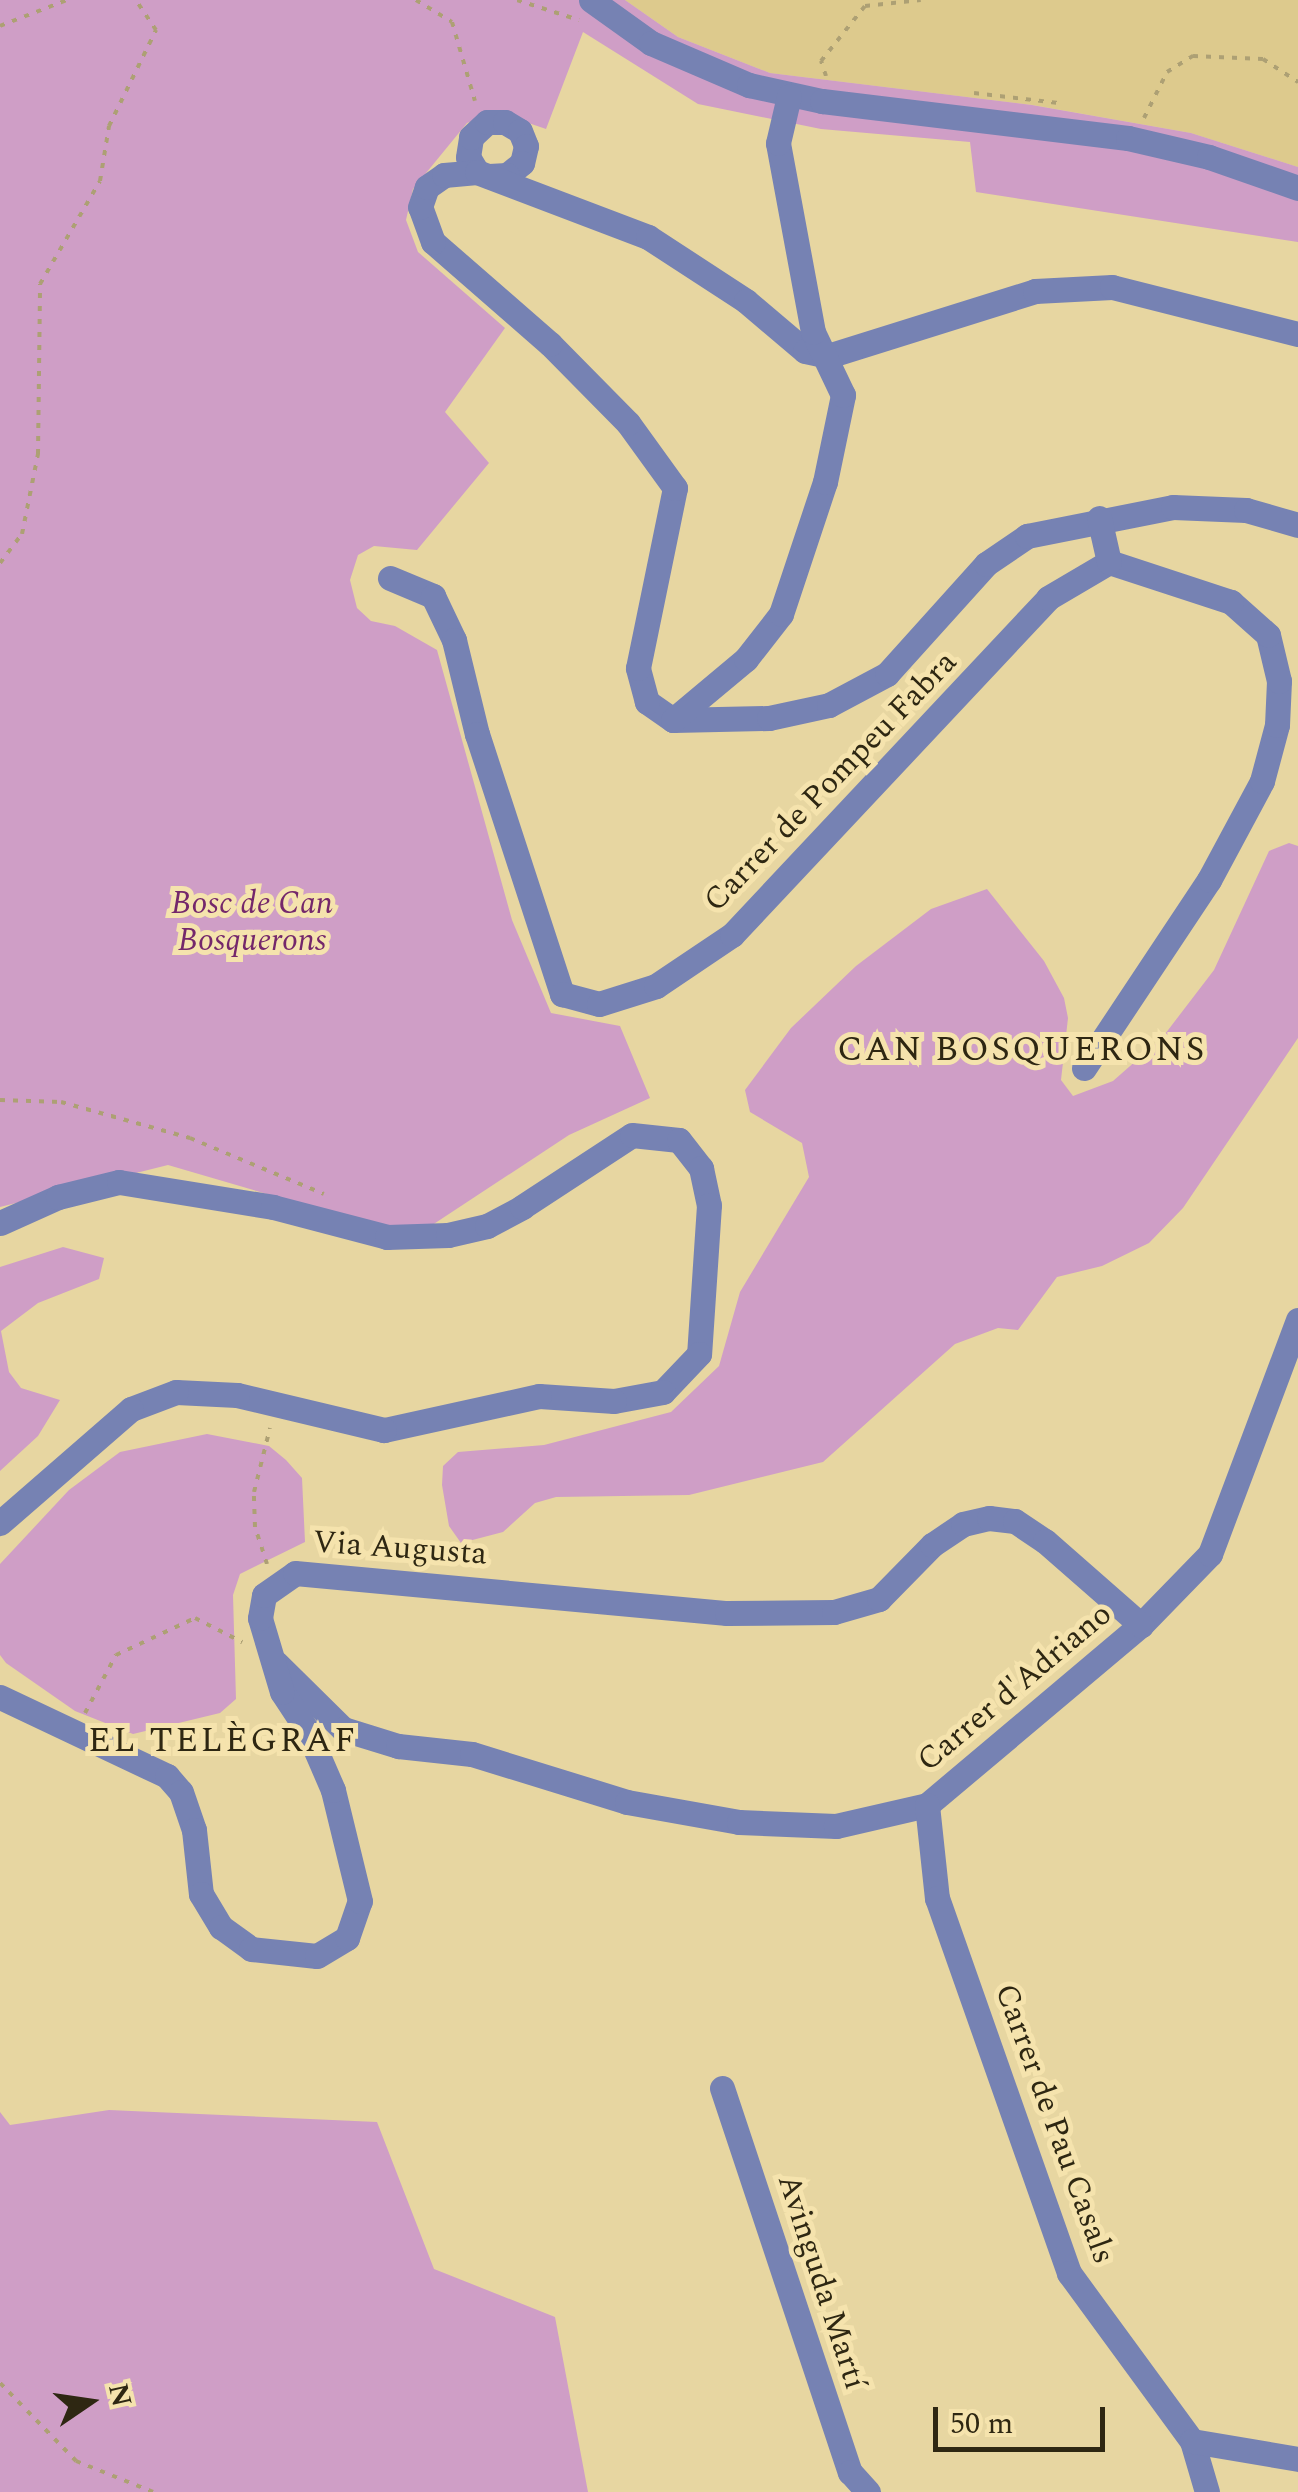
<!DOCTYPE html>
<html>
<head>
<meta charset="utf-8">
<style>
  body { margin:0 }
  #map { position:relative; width:1298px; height:2492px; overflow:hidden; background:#e7d6a1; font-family:Spectral,serif }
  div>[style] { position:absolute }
  .built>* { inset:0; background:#ddca8d }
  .green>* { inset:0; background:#cf9ec6 }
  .path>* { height:4px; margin-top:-2px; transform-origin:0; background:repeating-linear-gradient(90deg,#ada074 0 5px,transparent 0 13px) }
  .minor>* { height:25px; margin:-12.5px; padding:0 12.5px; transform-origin:12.5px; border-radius:12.5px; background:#7682b3 }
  span { translate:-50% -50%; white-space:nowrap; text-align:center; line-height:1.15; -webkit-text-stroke:10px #f5e3ad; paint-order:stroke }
  .street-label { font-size:32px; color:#2e2712 }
  .park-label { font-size:32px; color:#74276b; font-style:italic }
  .neighbourhood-label { font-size:35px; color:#2e2712; letter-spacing:2.5px }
  .north { position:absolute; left:40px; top:2352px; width:100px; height:100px; -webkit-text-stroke:8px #f5e3ad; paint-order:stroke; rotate:77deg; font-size:28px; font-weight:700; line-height:40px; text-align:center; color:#2e2712 }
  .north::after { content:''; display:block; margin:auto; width:35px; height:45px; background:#2e2712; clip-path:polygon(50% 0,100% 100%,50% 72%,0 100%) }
  .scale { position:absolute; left:933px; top:2407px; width:172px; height:45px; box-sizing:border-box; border:5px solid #2e2712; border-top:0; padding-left:12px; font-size:30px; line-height:35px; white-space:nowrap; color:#2e2712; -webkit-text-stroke:8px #f5e3ad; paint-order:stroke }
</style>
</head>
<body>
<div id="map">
  <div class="built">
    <i style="clip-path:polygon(625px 0,1298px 0,1298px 167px,1191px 133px,1033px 105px,770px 73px,678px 37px)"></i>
  </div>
  <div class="green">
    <i style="clip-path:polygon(0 0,625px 0,678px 37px,770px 73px,1032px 105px,1191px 133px,1298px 167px,1298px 242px,976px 192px,970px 142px,821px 129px,698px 104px,583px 32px,546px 129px,496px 112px,467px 123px,413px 189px,406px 220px,418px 252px,505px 328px,445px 412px,489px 463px,417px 550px,374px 546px,358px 555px,350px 580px,357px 608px,371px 621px,395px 626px,437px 650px,512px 920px,551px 1013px,620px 1026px,650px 1098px,569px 1135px,414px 1237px,168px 1165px,0 1207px)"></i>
    <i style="clip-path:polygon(1289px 843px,1298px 846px,1298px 1038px,1183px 1208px,1149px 1243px,1102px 1266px,1057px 1277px,1018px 1330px,998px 1328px,955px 1344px,823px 1462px,689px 1495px,556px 1497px,535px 1503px,503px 1532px,461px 1543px,449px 1526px,442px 1485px,443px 1466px,458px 1452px,544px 1445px,671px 1412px,719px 1366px,740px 1292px,809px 1177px,802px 1143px,750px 1112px,745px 1090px,791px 1028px,856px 966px,931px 909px,987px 889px,1044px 961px,1064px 998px,1068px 1018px,1061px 1080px,1073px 1096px,1113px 1081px,1162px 1038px,1214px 970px,1269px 851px)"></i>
    <i style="clip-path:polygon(63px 1247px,104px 1258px,99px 1279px,38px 1303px,1px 1331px,9px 1372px,21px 1388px,60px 1400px,38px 1436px,0 1471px,0 1267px)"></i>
    <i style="clip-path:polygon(207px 1434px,269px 1446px,286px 1460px,302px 1478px,305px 1542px,240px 1574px,233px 1595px,236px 1699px,220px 1713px,133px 1734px,75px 1711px,6px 1663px,0 1655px,0 1564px,69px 1490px,120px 1452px)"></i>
    <i style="clip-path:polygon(109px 2110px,377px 2122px,434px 2269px,555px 2317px,588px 2492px,0 2492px,0 2112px,10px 2125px)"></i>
  </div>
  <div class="path">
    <i style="left:416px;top:0;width:42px;rotate:31.4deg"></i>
    <i style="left:452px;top:22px;width:82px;rotate:73.8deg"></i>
    <i style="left:517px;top:0;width:65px;rotate:17.9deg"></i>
    <i style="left:0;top:26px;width:72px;rotate:-21.2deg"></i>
    <i style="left:826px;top:76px;width:16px;rotate:-108deg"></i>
    <i style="left:821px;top:61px;width:70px;rotate:-51.3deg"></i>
    <i style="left:865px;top:6px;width:56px;rotate:-6.1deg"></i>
    <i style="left:974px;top:93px;width:85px;rotate:6.8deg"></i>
    <i style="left:1144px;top:118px;width:51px;rotate:-63.4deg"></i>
    <i style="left:1167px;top:72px;width:31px;rotate:-32deg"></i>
    <i style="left:1193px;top:56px;width:70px;rotate:2.5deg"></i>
    <i style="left:1263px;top:59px;width:42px;rotate:33.3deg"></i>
    <i style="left:0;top:563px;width:36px;rotate:-53deg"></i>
    <i style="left:22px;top:534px;width:82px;rotate:-78.7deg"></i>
    <i style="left:38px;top:454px;width:170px;rotate:-89.3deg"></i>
    <i style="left:40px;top:284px;width:119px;rotate:-59.8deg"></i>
    <i style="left:100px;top:181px;width:56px;rotate:-80.7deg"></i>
    <i style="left:109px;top:126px;width:107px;rotate:-63.9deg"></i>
    <i style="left:156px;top:30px;width:36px;rotate:-124deg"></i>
    <i style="left:0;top:1100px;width:61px;rotate:1.9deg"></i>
    <i style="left:61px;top:1102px;width:134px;rotate:15.6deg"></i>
    <i style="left:190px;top:1138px;width:145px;rotate:22.7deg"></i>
    <i style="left:267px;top:1564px;width:39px;rotate:-108deg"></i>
    <i style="left:255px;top:1527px;width:35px;rotate:-92deg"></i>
    <i style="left:254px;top:1492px;width:66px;rotate:-76deg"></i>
    <i style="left:85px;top:1713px;width:66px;rotate:-61.9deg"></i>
    <i style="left:116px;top:1655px;width:87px;rotate:-25.1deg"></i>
    <i style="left:195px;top:1618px;width:53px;rotate:27.1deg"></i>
    <i style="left:0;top:2383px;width:109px;rotate:45.7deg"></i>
    <i style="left:76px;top:2461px;width:83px;rotate:21.9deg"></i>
  </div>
  <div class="minor">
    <i style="left:591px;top:0;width:74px;rotate:35.6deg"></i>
    <i style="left:651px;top:43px;width:107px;rotate:23.2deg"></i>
    <i style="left:749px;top:85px;width:75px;rotate:12.4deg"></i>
    <i style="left:822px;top:101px;width:308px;rotate:6.9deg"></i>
    <i style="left:1128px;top:138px;width:83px;rotate:13.2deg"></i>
    <i style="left:1209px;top:157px;width:94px;rotate:19.2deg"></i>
    <i style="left:477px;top:172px;width:17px;rotate:-121deg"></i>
    <i style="left:468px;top:157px;width:20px;rotate:-81deg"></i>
    <i style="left:471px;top:137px;width:22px;rotate:-43deg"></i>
    <i style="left:487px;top:122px;width:18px"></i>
    <i style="left:505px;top:122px;width:17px;rotate:31deg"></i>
    <i style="left:520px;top:131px;width:16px;rotate:68deg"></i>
    <i style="left:526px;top:146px;width:17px;rotate:103deg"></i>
    <i style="left:522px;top:163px;width:19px;rotate:141deg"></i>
    <i style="left:507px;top:175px;width:18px;rotate:177deg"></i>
    <i style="left:390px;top:578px;width:47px;rotate:22.7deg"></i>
    <i style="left:433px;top:596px;width:49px;rotate:64.5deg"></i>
    <i style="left:454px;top:640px;width:97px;rotate:76.3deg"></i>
    <i style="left:477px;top:734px;width:274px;rotate:71.9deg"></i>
    <i style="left:562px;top:994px;width:38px;rotate:15deg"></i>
    <i style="left:599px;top:1004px;width:60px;rotate:-17.5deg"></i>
    <i style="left:656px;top:986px;width:92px;rotate:-33.9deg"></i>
    <i style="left:732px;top:935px;width:462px;rotate:-46.8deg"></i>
    <i style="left:1048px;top:598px;width:71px;rotate:-30.5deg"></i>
    <i style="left:673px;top:720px;width:32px;rotate:-145deg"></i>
    <i style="left:647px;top:702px;width:35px;rotate:-105deg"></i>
    <i style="left:638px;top:668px;width:184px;rotate:-78.4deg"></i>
    <i style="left:675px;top:488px;width:80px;rotate:-125.9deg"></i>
    <i style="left:628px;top:423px;width:111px;rotate:-134.6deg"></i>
    <i style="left:550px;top:344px;width:155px;rotate:-138.9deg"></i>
    <i style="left:433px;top:242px;width:37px;rotate:-110deg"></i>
    <i style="left:420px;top:207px;width:21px;rotate:-71deg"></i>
    <i style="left:427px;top:187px;width:21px;rotate:-35deg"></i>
    <i style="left:444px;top:175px;width:33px;rotate:-5deg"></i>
    <i style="left:477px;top:172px;width:183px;rotate:20.8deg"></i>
    <i style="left:648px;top:237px;width:117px;rotate:33.1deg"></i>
    <i style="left:746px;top:301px;width:77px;rotate:40.3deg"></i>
    <i style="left:805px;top:351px;width:24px;rotate:12deg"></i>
    <i style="left:828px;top:356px;width:217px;rotate:-17.4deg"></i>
    <i style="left:1035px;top:291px;width:77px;rotate:-3deg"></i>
    <i style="left:1112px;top:287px;width:192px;rotate:14.2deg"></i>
    <i style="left:673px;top:720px;width:96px;rotate:-1.2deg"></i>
    <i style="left:769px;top:718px;width:61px;rotate:-12.2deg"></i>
    <i style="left:829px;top:705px;width:66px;rotate:-28.1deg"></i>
    <i style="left:887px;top:674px;width:148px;rotate:-48deg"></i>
    <i style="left:986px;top:564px;width:50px;rotate:-34.3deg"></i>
    <i style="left:1027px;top:536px;width:149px;rotate:-11.2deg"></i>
    <i style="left:1173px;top:507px;width:73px;rotate:2.4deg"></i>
    <i style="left:1246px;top:510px;width:54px;rotate:16.1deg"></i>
    <i style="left:673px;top:720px;width:95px;rotate:-39.9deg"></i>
    <i style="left:746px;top:659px;width:57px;rotate:-52.1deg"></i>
    <i style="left:781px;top:614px;width:139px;rotate:-71.6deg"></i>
    <i style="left:825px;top:482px;width:89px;rotate:-78.3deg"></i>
    <i style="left:843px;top:395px;width:70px;rotate:-115.5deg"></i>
    <i style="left:813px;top:332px;width:192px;rotate:-100.5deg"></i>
    <i style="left:778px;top:143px;width:48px;rotate:-76.8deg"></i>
    <i style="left:1084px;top:1068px;width:226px;rotate:-56.4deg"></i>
    <i style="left:1209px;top:880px;width:112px;rotate:-61.8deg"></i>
    <i style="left:1262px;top:781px;width:58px;rotate:-75deg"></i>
    <i style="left:1277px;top:725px;width:44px;rotate:-87.4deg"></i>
    <i style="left:1279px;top:681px;width:47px;rotate:-103.4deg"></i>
    <i style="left:1268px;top:635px;width:50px;rotate:-138.3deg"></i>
    <i style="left:1231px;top:602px;width:128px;rotate:-161.8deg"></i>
    <i style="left:1109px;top:562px;width:45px;rotate:-102.8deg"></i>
    <i style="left:0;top:1223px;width:64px;rotate:-24.1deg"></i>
    <i style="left:58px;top:1197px;width:63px;rotate:-13.8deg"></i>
    <i style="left:119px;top:1182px;width:156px;rotate:9.2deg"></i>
    <i style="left:273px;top:1207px;width:118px;rotate:14.7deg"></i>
    <i style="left:387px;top:1237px;width:61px;rotate:-1.9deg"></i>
    <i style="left:448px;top:1235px;width:40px;rotate:-13deg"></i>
    <i style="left:487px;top:1226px;width:40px;rotate:-28deg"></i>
    <i style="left:522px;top:1207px;width:131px;rotate:-33.2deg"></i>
    <i style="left:632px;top:1135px;width:47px;rotate:6.1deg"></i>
    <i style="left:679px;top:1140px;width:36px;rotate:52deg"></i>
    <i style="left:701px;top:1168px;width:38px;rotate:78deg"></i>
    <i style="left:709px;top:1205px;width:149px;rotate:93.8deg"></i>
    <i style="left:699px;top:1354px;width:52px;rotate:133.5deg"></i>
    <i style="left:663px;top:1392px;width:50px;rotate:169.6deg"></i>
    <i style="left:614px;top:1401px;width:75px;rotate:-176.2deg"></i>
    <i style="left:539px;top:1396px;width:159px;rotate:167.6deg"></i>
    <i style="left:384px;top:1430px;width:151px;rotate:-166.6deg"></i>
    <i style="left:237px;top:1395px;width:61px;rotate:-177.2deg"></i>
    <i style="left:176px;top:1392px;width:48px;rotate:159.3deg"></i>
    <i style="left:131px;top:1409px;width:174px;rotate:139deg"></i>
    <i style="left:276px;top:1663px;width:94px;rotate:44.6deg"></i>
    <i style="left:343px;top:1729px;width:58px;rotate:17.2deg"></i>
    <i style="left:398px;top:1746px;width:74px;rotate:6.2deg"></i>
    <i style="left:472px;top:1754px;width:162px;rotate:17.2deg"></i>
    <i style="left:627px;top:1802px;width:114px;rotate:10.1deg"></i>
    <i style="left:739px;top:1822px;width:97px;rotate:2.4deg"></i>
    <i style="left:836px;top:1826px;width:93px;rotate:-13deg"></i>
    <i style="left:927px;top:1805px;width:280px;rotate:-40.1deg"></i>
    <i style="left:1141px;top:1625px;width:99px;rotate:-45.8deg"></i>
    <i style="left:1210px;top:1554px;width:250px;rotate:-69.4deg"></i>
    <i style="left:0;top:1697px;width:185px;rotate:25.3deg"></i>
    <i style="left:167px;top:1776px;width:21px;rotate:49deg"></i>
    <i style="left:181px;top:1792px;width:40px;rotate:71.1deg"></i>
    <i style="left:194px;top:1830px;width:64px;rotate:83.8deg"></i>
    <i style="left:201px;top:1894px;width:39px;rotate:59deg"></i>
    <i style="left:221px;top:1927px;width:37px;rotate:36deg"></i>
    <i style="left:251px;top:1949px;width:66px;rotate:6.1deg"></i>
    <i style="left:317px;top:1956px;width:35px;rotate:-31deg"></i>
    <i style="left:347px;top:1938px;width:39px;rotate:-71deg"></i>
    <i style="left:360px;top:1901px;width:114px;rotate:-103.7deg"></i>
    <i style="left:333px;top:1790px;width:65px;rotate:-113.4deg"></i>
    <i style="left:307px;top:1730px;width:45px;rotate:-123.3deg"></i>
    <i style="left:282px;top:1692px;width:77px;rotate:-106.6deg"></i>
    <i style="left:260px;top:1618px;width:23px;rotate:-80deg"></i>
    <i style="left:264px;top:1595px;width:38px;rotate:-35deg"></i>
    <i style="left:295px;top:1573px;width:434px;rotate:5.3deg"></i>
    <i style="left:727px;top:1613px;width:107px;rotate:-0.5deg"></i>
    <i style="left:834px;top:1612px;width:47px;rotate:-16.1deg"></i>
    <i style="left:879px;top:1599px;width:76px;rotate:-45.5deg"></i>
    <i style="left:932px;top:1545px;width:37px;rotate:-34deg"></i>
    <i style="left:963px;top:1524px;width:27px;rotate:-13deg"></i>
    <i style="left:989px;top:1518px;width:26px;rotate:7deg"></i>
    <i style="left:1015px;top:1521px;width:36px;rotate:34deg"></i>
    <i style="left:1045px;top:1541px;width:128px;rotate:41.2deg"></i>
    <i style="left:927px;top:1805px;width:94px;rotate:83.9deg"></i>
    <i style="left:937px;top:1898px;width:398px;rotate:70.6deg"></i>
    <i style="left:1069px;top:2273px;width:208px;rotate:53.8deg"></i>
    <i style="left:1192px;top:2441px;width:53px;rotate:73.6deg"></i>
    <i style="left:722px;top:2088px;width:405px;rotate:71.6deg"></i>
    <i style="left:850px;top:2472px;width:27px;rotate:48deg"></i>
    <i style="left:1192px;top:2441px;width:108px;rotate:9.6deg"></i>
  </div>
  <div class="street-label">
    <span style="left:831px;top:782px;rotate:-46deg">Carrer de Pompeu Fabra</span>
    <span style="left:400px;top:1549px;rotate:4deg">Via Augusta</span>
    <span style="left:1015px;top:1688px;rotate:-40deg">Carrer d'Adriano</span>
    <span style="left:1054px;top:2124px;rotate:70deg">Carrer de Pau Casals</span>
    <span style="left:821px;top:2282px;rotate:72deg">Avinguda Martí</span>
  </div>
  <div class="park-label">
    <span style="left:252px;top:923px">Bosc de Can<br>Bosquerons</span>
  </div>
  <div class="neighbourhood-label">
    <span style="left:1022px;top:1050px">CAN BOSQUERONS</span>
    <span style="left:223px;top:1741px">EL TELÈGRAF</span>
  </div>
  <div class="north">N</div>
  <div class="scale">50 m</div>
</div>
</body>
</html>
